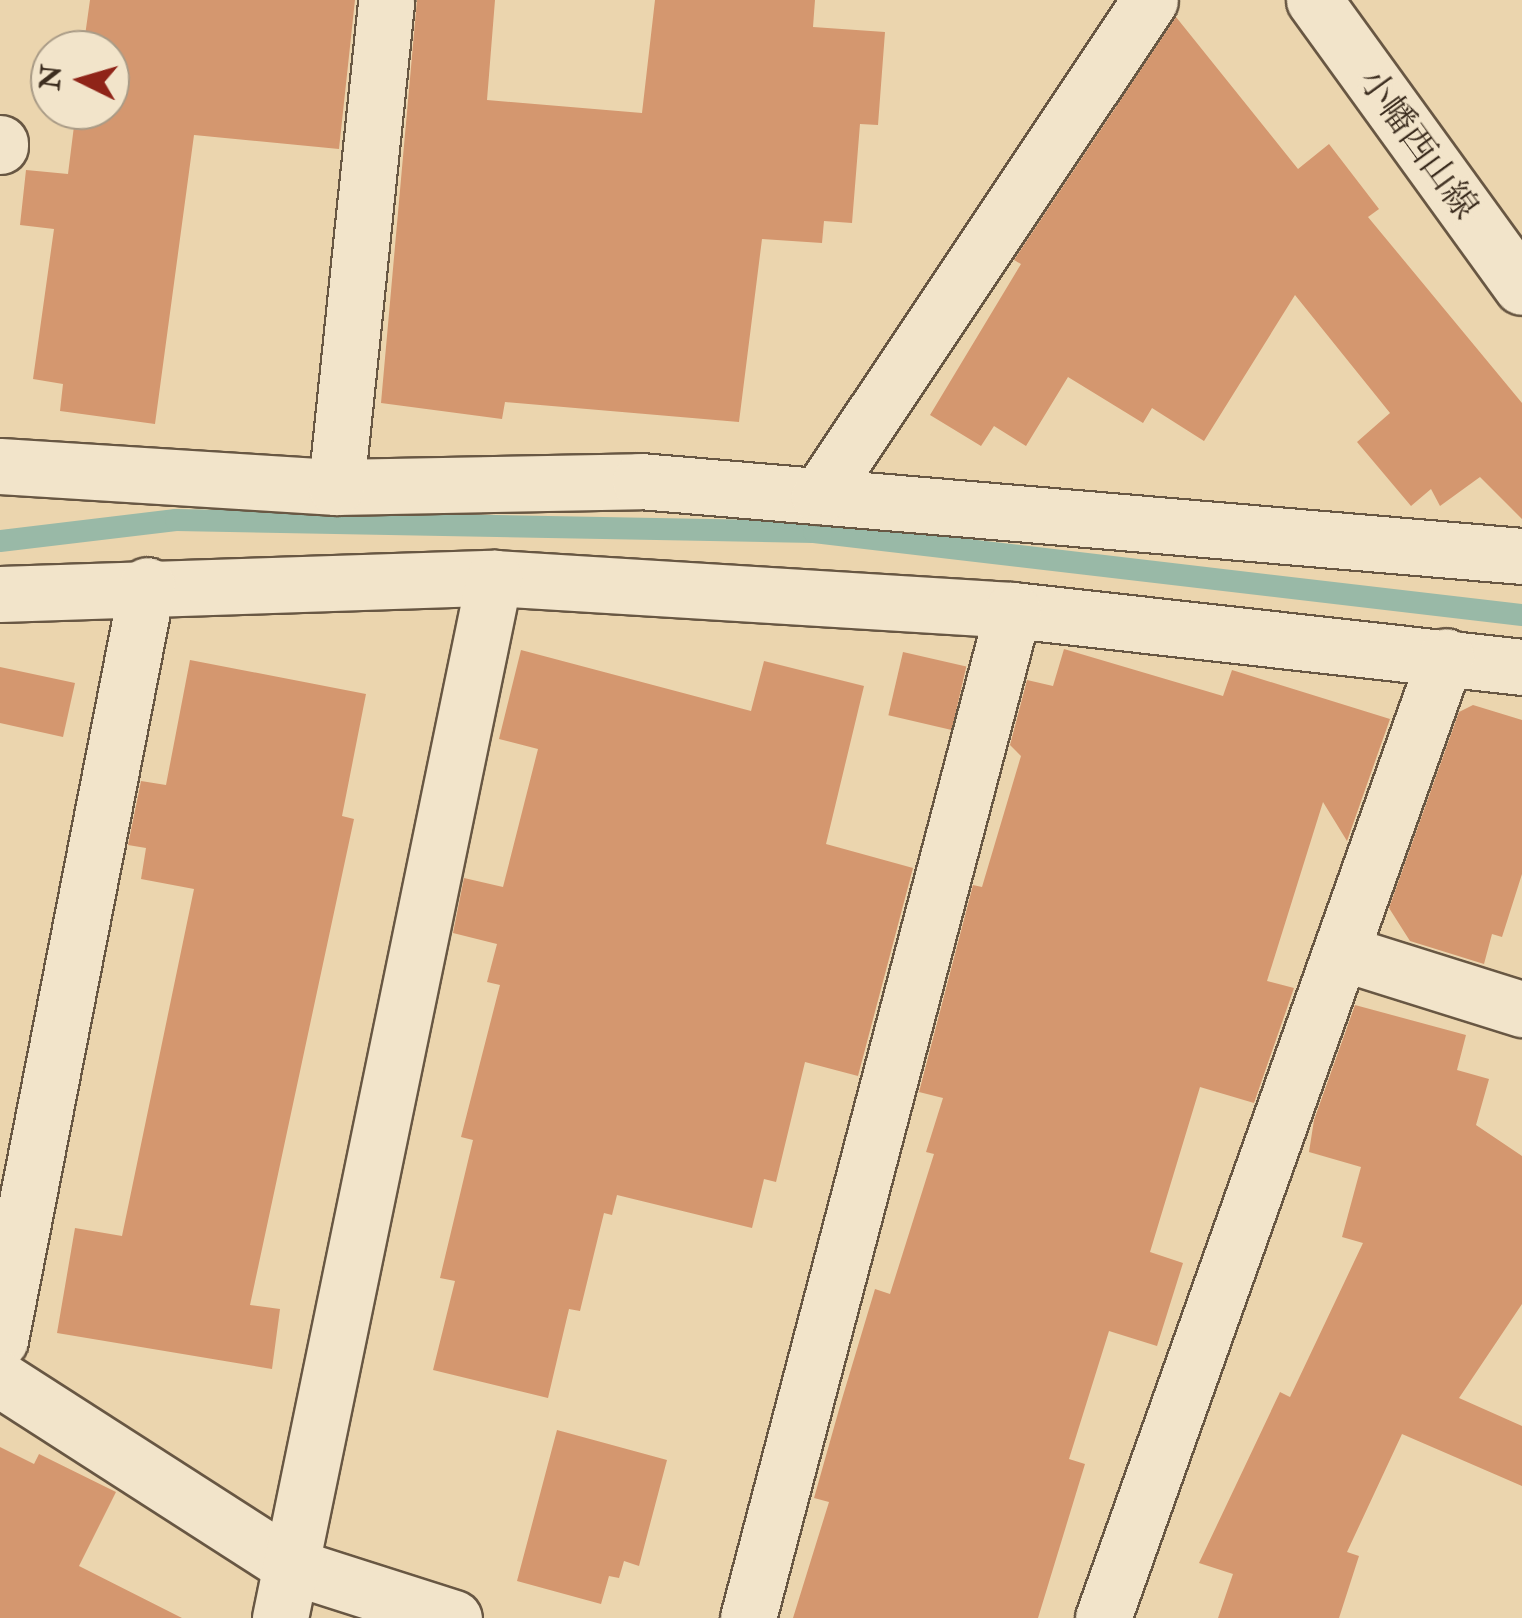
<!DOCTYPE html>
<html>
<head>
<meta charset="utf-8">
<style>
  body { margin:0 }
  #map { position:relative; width:1522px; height:1618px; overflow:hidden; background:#ebd5ae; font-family:"IM FELL Double Pica","Noto Serif JP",serif }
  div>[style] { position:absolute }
  .stream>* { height:22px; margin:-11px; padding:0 11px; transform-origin:11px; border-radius:11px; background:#99b9a7 }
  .building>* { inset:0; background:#d4976f; transform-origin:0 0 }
  .roads { filter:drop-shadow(2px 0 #685743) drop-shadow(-2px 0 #685743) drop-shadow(0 2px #685743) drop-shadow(0 -2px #685743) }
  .street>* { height:55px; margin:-27.5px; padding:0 27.5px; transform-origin:27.5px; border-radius:27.5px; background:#f2e4ca }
  .secondary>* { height:55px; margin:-27.5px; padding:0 27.5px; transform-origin:27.5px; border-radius:27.5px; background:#f2e4ca }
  span { translate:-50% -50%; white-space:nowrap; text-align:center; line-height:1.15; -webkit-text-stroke:8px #f2e4ca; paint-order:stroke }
  .street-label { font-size:35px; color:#3c2d1f }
  .north { position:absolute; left:30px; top:30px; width:100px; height:100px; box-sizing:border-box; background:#f2e4ca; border:2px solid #a99b86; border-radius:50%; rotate:275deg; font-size:28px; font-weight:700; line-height:40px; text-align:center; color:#3c2d1f }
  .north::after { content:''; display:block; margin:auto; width:35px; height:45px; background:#8f2418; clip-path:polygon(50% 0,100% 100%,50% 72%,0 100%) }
</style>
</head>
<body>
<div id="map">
  <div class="stream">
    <i style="left:0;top:541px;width:177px;rotate:-6.8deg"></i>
    <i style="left:176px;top:520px;width:638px;rotate:1.08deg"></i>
    <i style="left:814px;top:532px;width:713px;rotate:6.69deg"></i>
  </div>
  <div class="building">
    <i style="clip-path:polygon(90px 0,355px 0,339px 149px,194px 135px,155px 424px,60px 411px,63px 384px,33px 379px,54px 229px,20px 225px,26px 170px,68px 174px,76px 110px,110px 110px,110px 50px,83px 50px)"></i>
    <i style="clip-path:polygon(417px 0,495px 0,487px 100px,642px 113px,655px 0,815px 0,813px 27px,885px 32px,878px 125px,860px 124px,852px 223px,824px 221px,822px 243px,762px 239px,739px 422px,505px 402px,502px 419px,381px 403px)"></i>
    <i style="clip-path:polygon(1176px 17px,1298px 169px,1329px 144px,1379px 209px,1368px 217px,1522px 403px,1522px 519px,1480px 477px,1440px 506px,1431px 489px,1411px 506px,1357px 442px,1390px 413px,1295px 295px,1204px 441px,1152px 408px,1143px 423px,1068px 377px,1026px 446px,994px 426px,981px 446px,930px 415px,1021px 264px,1014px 260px)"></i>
    <i style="clip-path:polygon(1064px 649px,1223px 696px,1232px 670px,1390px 719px,1347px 841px,1323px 802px,1267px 981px,1294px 988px,1254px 1103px,1200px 1087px,1150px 1252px,1183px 1263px,1157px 1346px,1109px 1331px,1069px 1459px,1085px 1464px,1038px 1618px,793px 1618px,829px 1502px,814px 1498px,842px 1399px,875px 1289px,890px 1294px,934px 1154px,926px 1152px,943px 1098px,919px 1092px,973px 885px,982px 887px,1021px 756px,1010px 745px,1027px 680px,1053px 686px)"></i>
    <i style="clip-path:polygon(521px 650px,751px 711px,764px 661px,864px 686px,826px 844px,913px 868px,858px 1076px,805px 1062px,776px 1182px,764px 1179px,752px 1228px,617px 1195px,612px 1215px,604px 1213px,580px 1311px,569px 1309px,548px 1398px,433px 1370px,455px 1281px,440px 1278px,473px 1140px,461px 1137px,500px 985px,487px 982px,497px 944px,453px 933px,464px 878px,503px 887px,538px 749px,499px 739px)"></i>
    <i style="left:903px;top:652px;width:65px;height:65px;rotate:13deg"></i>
    <i style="clip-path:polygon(190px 660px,366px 694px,342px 816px,354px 819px,250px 1305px,280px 1309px,272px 1369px,57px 1333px,75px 1228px,122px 1236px,194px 889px,141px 879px,146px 848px,128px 845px,141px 781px,166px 785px)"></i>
    <i style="clip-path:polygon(0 667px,75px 683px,63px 737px,0 723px)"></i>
    <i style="clip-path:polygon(1473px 705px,1522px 720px,1522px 874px,1502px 937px,1492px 934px,1484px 964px,1410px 941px,1389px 908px,1459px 712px)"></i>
    <i style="clip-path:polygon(1355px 1005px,1466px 1035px,1457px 1070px,1489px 1079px,1476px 1125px,1522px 1156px,1522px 1304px,1459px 1398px,1522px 1426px,1522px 1486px,1402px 1434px,1347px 1552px,1359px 1556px,1339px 1618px,1218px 1618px,1233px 1574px,1199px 1563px,1280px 1392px,1290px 1397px,1363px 1243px,1342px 1237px,1361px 1167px,1309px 1152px,1314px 1120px)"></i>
    <i style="clip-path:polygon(557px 1430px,667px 1460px,639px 1566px,624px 1561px,619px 1578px,609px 1576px,601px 1604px,517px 1581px)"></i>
    <i style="clip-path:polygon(0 1447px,34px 1464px,39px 1454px,116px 1492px,79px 1566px,182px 1618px,0 1618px)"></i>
  </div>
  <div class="roads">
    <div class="street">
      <i style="left:0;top:146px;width:3px;rotate:-90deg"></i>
      <i style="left:0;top:466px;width:337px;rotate:3.6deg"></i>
      <i style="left:336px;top:487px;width:304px;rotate:-1.1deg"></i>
      <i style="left:640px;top:481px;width:885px;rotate:4.86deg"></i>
      <i style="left:336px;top:487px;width:490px;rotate:-84.1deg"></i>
      <i style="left:819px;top:496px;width:596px;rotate:-56.28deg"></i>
      <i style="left:0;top:594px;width:494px;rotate:-1.9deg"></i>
      <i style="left:494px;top:578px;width:520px;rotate:3.53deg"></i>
      <i style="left:1013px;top:610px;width:512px;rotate:6.39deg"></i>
      <i style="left:1343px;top:953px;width:188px;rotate:17.4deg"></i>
      <i style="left:0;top:1340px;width:769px;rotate:-78.98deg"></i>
      <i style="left:0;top:1379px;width:346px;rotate:32.7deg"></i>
      <i style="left:291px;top:1566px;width:171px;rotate:17.7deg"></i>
      <i style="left:280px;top:1618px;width:1062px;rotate:-78.37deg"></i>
      <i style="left:748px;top:1618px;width:1042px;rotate:-75.27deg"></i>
      <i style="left:1103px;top:1618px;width:1021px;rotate:-70.38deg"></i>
    </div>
    <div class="secondary">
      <i style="left:1314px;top:0;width:354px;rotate:54.1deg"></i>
    </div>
  </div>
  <div class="street-label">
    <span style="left:1418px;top:144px;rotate:54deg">小幡西山線</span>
  </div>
  <div class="north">N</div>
</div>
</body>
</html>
